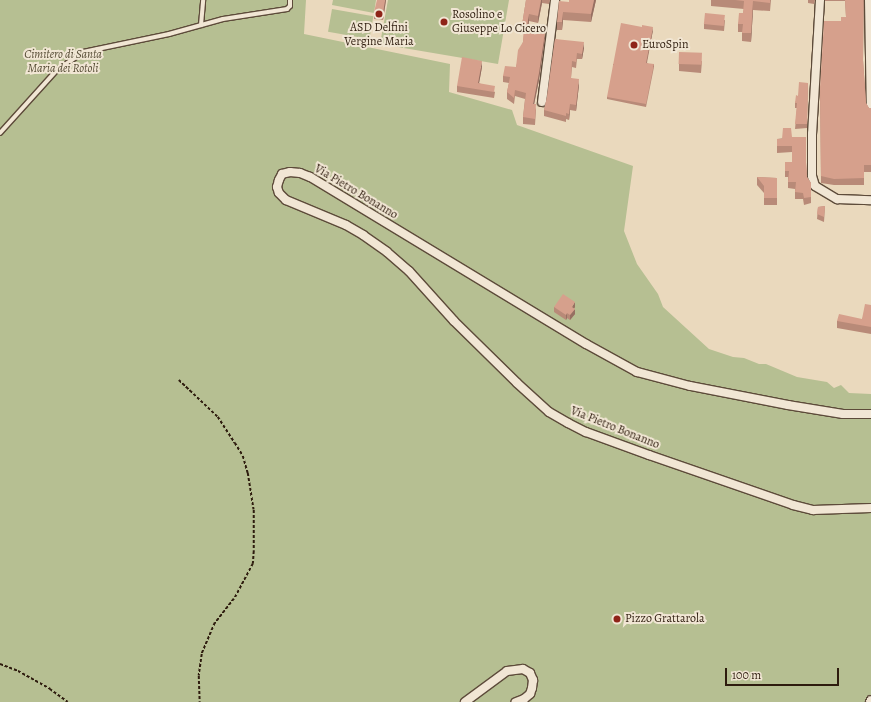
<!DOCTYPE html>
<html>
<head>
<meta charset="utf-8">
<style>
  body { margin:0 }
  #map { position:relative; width:871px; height:702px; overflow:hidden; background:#ead9bd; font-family:Alegreya,serif }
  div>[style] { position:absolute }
  .green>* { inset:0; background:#b6bf92; transform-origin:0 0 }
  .path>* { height:1.5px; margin-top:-0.75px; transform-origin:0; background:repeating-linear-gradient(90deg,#2e1c0e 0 3px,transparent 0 5px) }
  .roads { filter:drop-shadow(1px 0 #5d4b3a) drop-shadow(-1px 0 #5d4b3a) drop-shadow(0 1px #5d4b3a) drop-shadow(0 -1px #5d4b3a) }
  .service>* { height:4px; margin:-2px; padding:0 2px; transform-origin:2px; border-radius:2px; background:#f1e6d4 }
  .minor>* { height:8px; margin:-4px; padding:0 4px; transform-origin:4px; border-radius:4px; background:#f1e6d4 }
  .wall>* { inset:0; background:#b88a78 }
  .shaded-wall>* { inset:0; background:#967062; transform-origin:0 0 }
  .building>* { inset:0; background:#d6a08c; transform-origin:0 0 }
  .dots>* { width:11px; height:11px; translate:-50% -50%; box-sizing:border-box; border:2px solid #f1e6d4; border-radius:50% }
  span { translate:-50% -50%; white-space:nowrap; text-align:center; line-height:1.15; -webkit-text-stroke:4px #f1e6d4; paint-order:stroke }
  .poi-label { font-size:12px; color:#2e1c0e }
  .left { translate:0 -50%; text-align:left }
  .park-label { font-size:12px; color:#574d36; font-style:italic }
  .street-label { font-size:12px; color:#2e1c0e }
  .scale { position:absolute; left:725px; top:668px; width:114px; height:18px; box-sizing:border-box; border:2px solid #2e1c0e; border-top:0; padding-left:5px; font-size:12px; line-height:14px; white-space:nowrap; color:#2e1c0e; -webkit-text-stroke:3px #f1e6d4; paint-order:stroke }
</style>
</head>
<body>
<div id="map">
  <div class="green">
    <i style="clip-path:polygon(0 0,306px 0,304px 34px,450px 64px,449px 92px,512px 110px,517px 125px,633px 166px,624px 231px,637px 264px,658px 294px,663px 307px,709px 349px,733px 357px,744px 358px,759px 364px,766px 364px,797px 377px,827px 382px,834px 388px,841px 385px,849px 393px,871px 394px,871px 702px,0 702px)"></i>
    <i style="clip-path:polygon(333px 0,376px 0,374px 13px,332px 5px)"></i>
    <i style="clip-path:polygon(388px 0,509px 0,498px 64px,380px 44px)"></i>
    <i style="left:332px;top:9px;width:42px;height:23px;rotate:10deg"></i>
  </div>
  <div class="path">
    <i style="left:179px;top:380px;width:54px;rotate:43.5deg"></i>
    <i style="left:218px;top:417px;width:31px;rotate:57deg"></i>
    <i style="left:235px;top:443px;width:15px;rotate:58deg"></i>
    <i style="left:243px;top:456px;width:18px;rotate:74deg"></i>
    <i style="left:248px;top:473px;width:37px;rotate:81deg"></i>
    <i style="left:254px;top:510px;width:41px;rotate:90deg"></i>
    <i style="left:254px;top:551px;width:13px;rotate:94deg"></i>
    <i style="left:253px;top:564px;width:40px;rotate:118deg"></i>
    <i style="left:234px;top:599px;width:31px;rotate:128deg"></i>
    <i style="left:215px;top:623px;width:34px;rotate:113deg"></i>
    <i style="left:202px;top:654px;width:22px;rotate:98deg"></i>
    <i style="left:199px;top:676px;width:26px;rotate:88deg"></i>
    <i style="left:0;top:664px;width:19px;rotate:21deg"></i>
    <i style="left:18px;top:671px;width:37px;rotate:29deg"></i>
    <i style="left:50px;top:689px;width:22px;rotate:36deg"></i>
  </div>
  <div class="roads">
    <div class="service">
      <i style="left:201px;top:25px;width:25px;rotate:-85deg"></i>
      <i style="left:0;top:133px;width:84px;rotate:-47.9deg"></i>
      <i style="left:56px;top:71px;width:33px;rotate:-35deg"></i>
      <i style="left:83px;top:52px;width:88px;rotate:-11.8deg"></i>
      <i style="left:169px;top:34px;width:56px;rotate:-15.5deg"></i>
      <i style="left:223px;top:19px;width:65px;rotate:-8.9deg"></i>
      <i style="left:287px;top:9px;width:4px;rotate:-45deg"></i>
      <i style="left:290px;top:6px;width:6px;rotate:-90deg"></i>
    </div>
    <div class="minor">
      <i style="left:820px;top:0;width:134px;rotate:93.4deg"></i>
      <i style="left:812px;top:134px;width:42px;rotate:90deg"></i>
      <i style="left:812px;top:176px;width:10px;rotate:73deg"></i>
      <i style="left:815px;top:186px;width:26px;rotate:31deg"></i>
      <i style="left:837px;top:199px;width:34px;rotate:2deg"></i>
      <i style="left:869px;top:0;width:110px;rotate:89deg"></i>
      <i style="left:542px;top:102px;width:103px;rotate:-82.7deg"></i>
      <i style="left:871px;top:414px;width:28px;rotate:180deg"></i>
      <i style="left:843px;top:414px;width:56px;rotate:-170.7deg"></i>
      <i style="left:788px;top:405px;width:100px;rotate:-169deg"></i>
      <i style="left:690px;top:386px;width:55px;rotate:-165.2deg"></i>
      <i style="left:637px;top:372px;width:58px;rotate:-151.2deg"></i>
      <i style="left:586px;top:344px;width:323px;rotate:-148.8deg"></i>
      <i style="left:310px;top:177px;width:11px;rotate:-158deg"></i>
      <i style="left:300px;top:173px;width:10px;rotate:-174deg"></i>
      <i style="left:290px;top:172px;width:8px;rotate:166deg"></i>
      <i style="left:282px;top:174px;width:7px;rotate:117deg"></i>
      <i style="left:279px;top:180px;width:7px;rotate:106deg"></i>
      <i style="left:277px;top:187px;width:6px;rotate:72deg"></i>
      <i style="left:279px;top:193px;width:10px;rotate:45deg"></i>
      <i style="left:286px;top:200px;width:65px;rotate:22.6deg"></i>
      <i style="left:346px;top:225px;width:20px;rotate:30deg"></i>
      <i style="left:363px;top:235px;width:29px;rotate:35deg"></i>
      <i style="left:387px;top:252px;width:29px;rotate:41deg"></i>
      <i style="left:409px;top:271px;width:67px;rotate:48deg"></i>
      <i style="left:454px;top:321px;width:88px;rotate:44.5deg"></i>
      <i style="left:517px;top:383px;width:43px;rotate:42.2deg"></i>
      <i style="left:549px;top:412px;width:22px;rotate:30deg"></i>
      <i style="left:568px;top:423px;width:20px;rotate:27deg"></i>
      <i style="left:586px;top:432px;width:67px;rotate:20.1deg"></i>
      <i style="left:649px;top:455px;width:152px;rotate:19.1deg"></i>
      <i style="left:793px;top:505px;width:21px;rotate:14deg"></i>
      <i style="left:813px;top:510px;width:58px;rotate:-2deg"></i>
      <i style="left:465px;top:702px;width:52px;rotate:-36.4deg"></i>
      <i style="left:507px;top:671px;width:16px;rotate:-7deg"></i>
      <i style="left:523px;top:669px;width:8px;rotate:30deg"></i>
      <i style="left:530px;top:673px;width:8px;rotate:67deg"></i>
      <i style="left:533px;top:680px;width:8px;rotate:97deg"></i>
      <i style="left:532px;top:688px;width:6px;rotate:108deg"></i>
      <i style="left:530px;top:694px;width:8px;rotate:140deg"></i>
      <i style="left:524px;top:699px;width:9px;rotate:159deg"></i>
      <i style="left:870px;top:702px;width:2px;rotate:-63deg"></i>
    </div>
  </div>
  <div class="wall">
    <i style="clip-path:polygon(386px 0,383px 20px,374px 19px,374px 12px)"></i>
    <i style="clip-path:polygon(526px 0,550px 0,549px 4px,542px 3px,538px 23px,529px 21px,528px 29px,545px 38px,539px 80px,534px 104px,536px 110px,535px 125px,523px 124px,523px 117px,525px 99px,515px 96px,514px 104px,507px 99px,507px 92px,509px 83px,503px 82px,503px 76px,516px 67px,523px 42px,524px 33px,522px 32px,522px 25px)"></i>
    <i style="clip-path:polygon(569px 0,596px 0,591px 22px,563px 20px,562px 30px,557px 30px,557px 22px,569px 2px)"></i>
    <i style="clip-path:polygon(711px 0,771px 0,770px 11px,753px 10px,751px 42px,742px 41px,742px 32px,738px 32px,738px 24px,743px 13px,744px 9px,711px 6px)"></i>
    <i style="clip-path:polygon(808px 0,815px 0,814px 4px,808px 3px)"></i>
    <i style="clip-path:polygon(825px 0,864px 0,863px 60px,866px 103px,869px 108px,871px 108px,871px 172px,864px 172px,864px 185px,834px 185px,821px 183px,820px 88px,841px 21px,846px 17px,845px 1px,825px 1px)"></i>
    <i style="clip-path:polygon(725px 20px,724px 31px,704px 29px,704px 24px)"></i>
    <i style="clip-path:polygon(653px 30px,647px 63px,654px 67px,646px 107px,607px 99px,607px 97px)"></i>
    <i style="clip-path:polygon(555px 39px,584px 48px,582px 59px,577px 59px,576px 68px,572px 67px,571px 78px,579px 85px,576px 111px,570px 110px,569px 120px,566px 119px,566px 122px,544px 116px,544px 110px,547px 97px)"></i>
    <i style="clip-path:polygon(702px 61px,701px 73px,679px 71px,679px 64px)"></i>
    <i style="clip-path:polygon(482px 67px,479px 83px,495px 92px,494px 98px,457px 92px,457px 86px)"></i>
    <i style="clip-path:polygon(808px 83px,807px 128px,795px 129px,797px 108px,795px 108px,795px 103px,798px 96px)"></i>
    <i style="clip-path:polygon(792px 137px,806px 163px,807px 177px,811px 183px,811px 203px,804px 205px,803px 199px,795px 199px,795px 189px,788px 188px,788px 177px,785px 177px,785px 162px,792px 162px,792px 152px,777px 153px,777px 139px)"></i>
    <i style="clip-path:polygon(757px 177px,777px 178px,777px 205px,764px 205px,764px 193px,757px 185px)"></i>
    <i style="clip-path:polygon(825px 206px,824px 222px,817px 219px,818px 207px)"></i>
    <i style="clip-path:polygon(871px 305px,871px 334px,837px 328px,837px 321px,862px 319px)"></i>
    <i style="clip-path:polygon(554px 307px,575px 307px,574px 308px,575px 314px,570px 320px,567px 318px,566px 320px,554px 312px)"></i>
  </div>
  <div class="shaded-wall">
    <i style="clip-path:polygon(385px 0,386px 0,383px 20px,383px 13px)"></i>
    <i style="clip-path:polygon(541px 0,542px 0,542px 3px,538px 23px,538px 16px)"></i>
    <i style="clip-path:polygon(594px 0,596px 0,591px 22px,591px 14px)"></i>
    <i style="clip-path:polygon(753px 1px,753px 10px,751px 42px,751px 33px)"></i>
    <i style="clip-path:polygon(563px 12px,563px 20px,562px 30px,562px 22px)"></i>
    <i style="clip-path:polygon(529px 14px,529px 21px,527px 33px,527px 26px)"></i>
    <i style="clip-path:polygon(653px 27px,653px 30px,646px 65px,646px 63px)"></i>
    <i style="clip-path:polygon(545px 32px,545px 38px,539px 80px,533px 110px,533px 104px)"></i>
    <i style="clip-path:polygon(584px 42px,584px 48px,582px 59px,582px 54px)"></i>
    <i style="clip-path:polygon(482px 61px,482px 67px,478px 89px,478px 83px)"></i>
    <i style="left:654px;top:64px;width:3px;height:41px;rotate:90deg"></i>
    <i style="clip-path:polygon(579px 79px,579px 85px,576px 111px,576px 105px)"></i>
    <i style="clip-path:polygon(570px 104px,570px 110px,569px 120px,569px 114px)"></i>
    <i style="clip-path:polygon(575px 302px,575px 307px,572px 312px,572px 307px)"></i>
    <i style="clip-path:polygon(575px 309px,575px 314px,570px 320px,570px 315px)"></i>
    <i style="clip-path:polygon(567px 313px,567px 318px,566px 320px,566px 315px)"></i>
  </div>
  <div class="building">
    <i style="clip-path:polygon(377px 0,385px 0,383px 13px,374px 12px)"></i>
    <i style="clip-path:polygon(526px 0,541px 0,538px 16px,529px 14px,527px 26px,522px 25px)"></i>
    <i style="clip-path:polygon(569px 0,594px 0,591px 14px,563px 12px,562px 22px,557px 22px,559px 1px,569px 2px)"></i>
    <i style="clip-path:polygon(735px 0,770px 0,770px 3px,753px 1px,751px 33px,742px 33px,743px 24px,738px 24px,739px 13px,743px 13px,744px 1px)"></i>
    <i style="clip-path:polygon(845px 0,863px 0,863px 60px,866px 103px,869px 108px,871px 108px,871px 165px,864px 165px,864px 178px,834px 179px,821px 176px,820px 88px,824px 21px,841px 21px,841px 17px,846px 17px)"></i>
    <i style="left:705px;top:13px;width:20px;height:11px;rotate:6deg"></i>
    <i style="clip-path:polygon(621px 23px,642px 27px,642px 25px,653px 27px,646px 63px,654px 64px,646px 104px,607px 97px)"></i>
    <i style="clip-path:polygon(524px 29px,545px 32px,539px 73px,533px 104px,536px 104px,535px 119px,523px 117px,526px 93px,515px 90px,514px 98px,507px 92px,510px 77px,503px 76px,505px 66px,516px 67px,518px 50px,523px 42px)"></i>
    <i style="clip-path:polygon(555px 39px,584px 42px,582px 54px,577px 53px,576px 62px,572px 61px,571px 78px,579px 79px,576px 105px,570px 104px,569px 114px,566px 113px,566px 116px,544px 110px,547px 97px)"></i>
    <i style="left:679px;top:52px;width:23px;height:12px;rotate:2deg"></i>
    <i style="clip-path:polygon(462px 57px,482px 61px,478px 83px,495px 86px,494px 92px,457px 86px)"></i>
    <i style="clip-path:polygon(799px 82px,808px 83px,807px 124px,795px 124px,797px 103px,795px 103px,796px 95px,798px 96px)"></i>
    <i style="clip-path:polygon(783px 128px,791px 128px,792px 137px,806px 137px,806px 162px,807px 177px,811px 183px,811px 197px,804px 198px,803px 193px,795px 192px,796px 182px,788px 182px,789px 171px,785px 171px,785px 162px,792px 162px,792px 146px,777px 146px,777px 139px,782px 139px)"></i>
    <i style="clip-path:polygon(757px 177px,777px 178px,777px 198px,764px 198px,764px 186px)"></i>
    <i style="clip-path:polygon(825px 206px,824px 217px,817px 214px,818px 207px)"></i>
    <i style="clip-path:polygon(563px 294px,575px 302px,572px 307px,575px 309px,570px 315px,567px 313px,566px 315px,554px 307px)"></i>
    <i style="clip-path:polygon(865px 304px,871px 305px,871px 327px,837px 321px,839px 314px,862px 319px)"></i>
  </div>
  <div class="dots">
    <i style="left:379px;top:14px;background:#8f2418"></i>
    <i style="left:444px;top:22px;background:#8f2418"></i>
    <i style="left:634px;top:45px;background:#8f2418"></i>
    <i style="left:617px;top:619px;background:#8f2418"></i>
  </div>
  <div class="poi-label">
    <span class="left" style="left:452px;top:22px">Rosolino e<br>Giuseppe Lo Cicero</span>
    <span style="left:379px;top:35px">ASD Delfini<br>Vergine Maria</span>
    <span class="left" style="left:642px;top:45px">EuroSpin</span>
    <span class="left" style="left:625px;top:619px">Pizzo Grattarola</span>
  </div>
  <div class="park-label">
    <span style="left:63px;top:62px">Cimitero di Santa<br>Maria dei Rotoli</span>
  </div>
  <div class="street-label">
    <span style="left:356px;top:192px;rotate:31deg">Via Pietro Bonanno</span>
    <span style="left:615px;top:428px;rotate:22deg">Via Pietro Bonanno</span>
  </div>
  <div class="scale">100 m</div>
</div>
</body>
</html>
